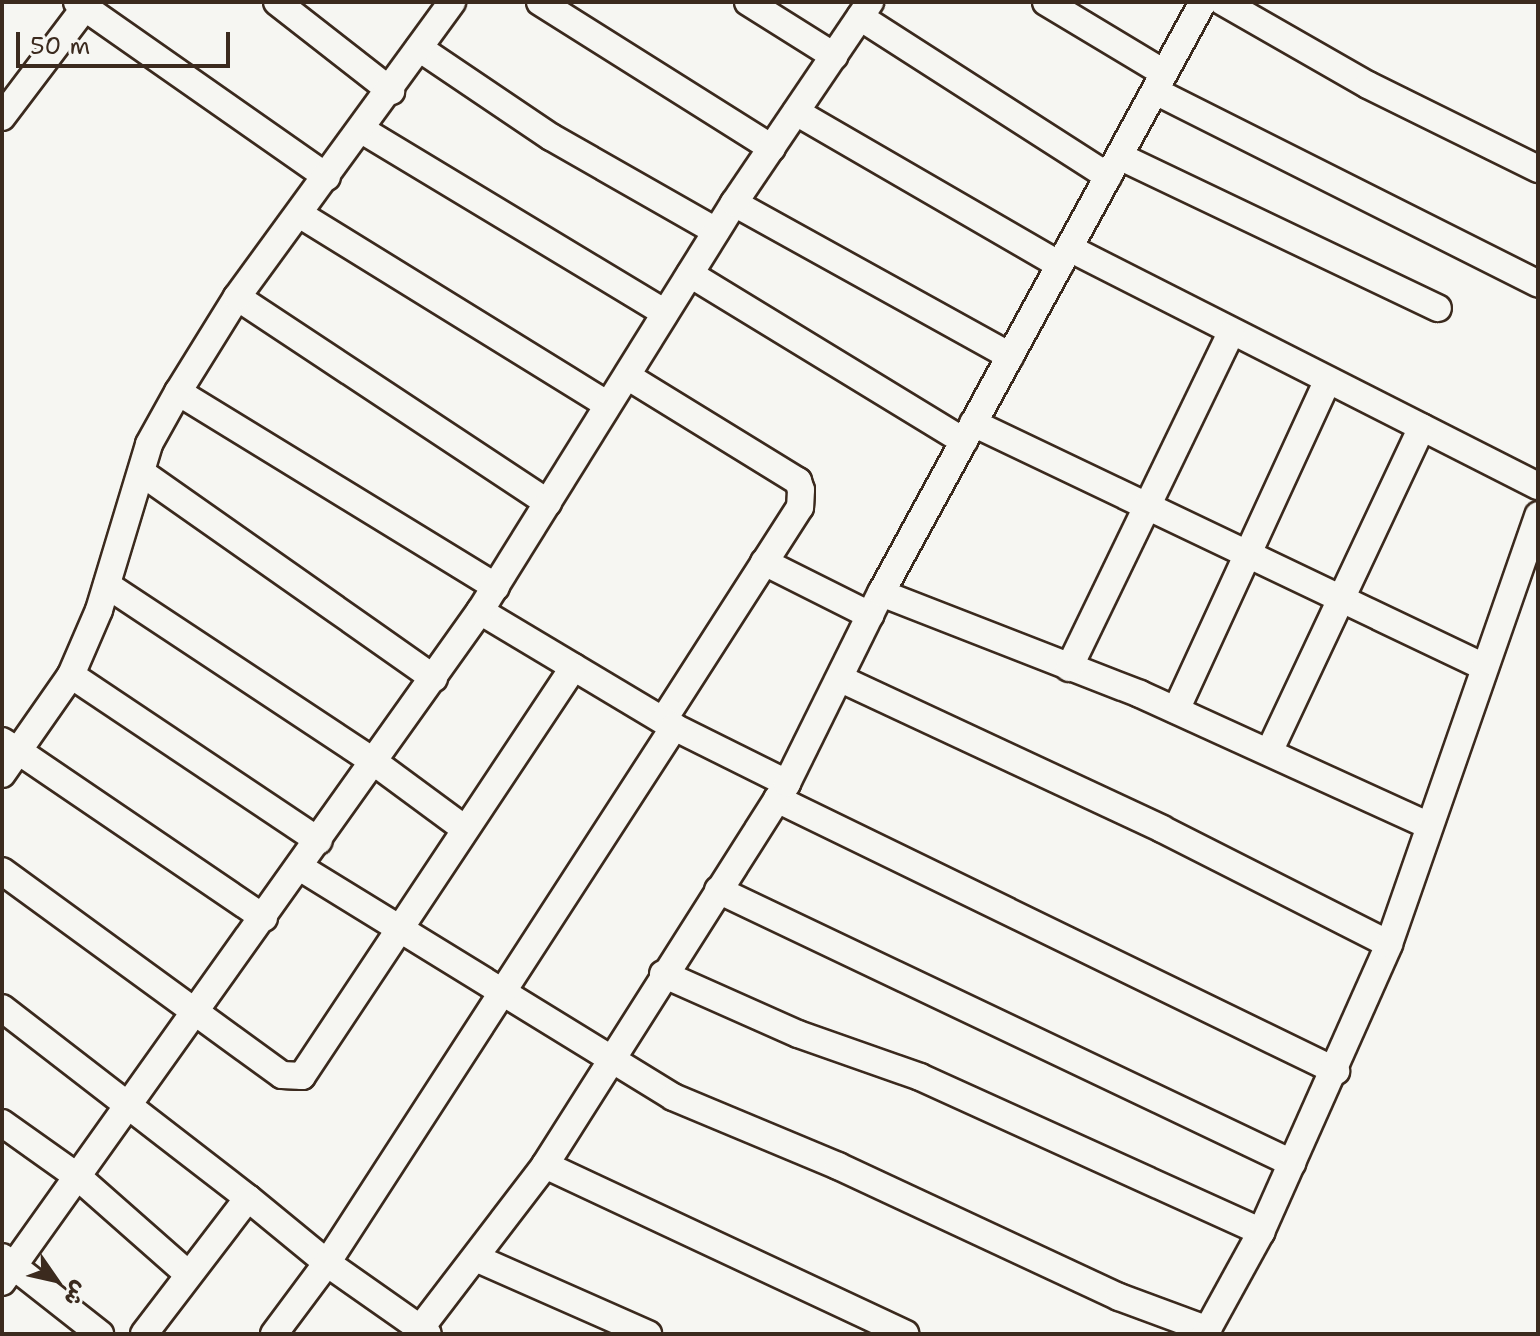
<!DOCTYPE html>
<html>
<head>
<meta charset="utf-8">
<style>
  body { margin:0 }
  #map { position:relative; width:1540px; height:1336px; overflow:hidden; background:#f6f6f2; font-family:"Shantell Sans","Playpen Sans Arabic",sans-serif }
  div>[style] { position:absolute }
  .roads { filter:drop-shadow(2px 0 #3b2a1e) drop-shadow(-2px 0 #3b2a1e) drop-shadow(0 2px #3b2a1e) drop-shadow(0 -2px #3b2a1e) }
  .minor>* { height:26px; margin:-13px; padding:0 13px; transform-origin:13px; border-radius:13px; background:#f6f6f2 }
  span { translate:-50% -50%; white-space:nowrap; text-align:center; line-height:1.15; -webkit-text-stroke:6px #f6f6f2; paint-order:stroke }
  .frame { position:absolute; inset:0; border:4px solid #3b2a1e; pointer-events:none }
  .north { position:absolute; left:16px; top:1240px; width:80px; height:80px; -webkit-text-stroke:6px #f6f6f2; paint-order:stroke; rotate:124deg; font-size:22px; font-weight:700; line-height:32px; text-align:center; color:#3b2a1e }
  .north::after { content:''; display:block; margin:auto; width:28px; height:36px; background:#3b2a1e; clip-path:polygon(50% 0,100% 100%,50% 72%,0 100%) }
  .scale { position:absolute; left:16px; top:32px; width:214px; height:36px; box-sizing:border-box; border:4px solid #3b2a1e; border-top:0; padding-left:10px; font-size:24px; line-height:28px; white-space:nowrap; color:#3b2a1e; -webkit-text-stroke:6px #f6f6f2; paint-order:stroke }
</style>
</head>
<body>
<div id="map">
  <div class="roads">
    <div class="minor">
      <i style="left:77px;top:2px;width:305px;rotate:35deg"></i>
      <i style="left:277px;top:2px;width:145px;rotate:38deg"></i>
      <i style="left:540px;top:2px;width:274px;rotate:32.2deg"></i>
      <i style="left:748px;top:2px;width:102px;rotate:32.1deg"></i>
      <i style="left:1046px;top:2px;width:138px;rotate:31deg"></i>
      <i style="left:1223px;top:2px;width:167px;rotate:29.8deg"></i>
      <i style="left:1368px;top:85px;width:190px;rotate:26.3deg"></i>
      <i style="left:860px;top:17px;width:295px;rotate:32.7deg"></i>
      <i style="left:419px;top:48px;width:159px;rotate:34deg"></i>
      <i style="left:551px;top:137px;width:190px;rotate:29.7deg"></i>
      <i style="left:1155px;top:91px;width:429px;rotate:26.7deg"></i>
      <i style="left:796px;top:112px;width:305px;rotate:30.1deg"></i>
      <i style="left:2px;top:117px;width:144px;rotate:-52.9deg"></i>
      <i style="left:362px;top:130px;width:354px;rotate:31.1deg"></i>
      <i style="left:1121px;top:157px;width:351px;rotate:25.5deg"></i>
      <i style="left:734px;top:203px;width:316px;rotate:29deg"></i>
      <i style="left:299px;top:214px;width:363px;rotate:31.7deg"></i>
      <i style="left:1069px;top:248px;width:526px;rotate:26.91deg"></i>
      <i style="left:690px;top:274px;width:321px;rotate:31.4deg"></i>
      <i style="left:237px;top:297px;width:373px;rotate:33.5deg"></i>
      <i style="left:627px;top:376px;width:201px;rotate:31.6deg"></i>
      <i style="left:798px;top:481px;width:9px;rotate:72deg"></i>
      <i style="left:801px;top:490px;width:17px;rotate:93deg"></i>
      <i style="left:800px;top:507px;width:253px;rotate:122.7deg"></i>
      <i style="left:178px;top:392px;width:373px;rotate:31.5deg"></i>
      <i style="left:973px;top:423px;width:566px;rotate:25.52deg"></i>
      <i style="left:142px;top:473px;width:357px;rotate:35.1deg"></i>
      <i style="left:764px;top:562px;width:119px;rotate:26.6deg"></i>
      <i style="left:107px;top:585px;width:320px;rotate:33.5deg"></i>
      <i style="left:374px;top:762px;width:113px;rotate:36.4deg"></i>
      <i style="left:881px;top:593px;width:278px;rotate:21.3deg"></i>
      <i style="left:1140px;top:694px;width:315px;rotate:24.5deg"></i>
      <i style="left:480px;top:611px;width:226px;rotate:30.9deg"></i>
      <i style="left:674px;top:727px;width:126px;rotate:26.4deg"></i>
      <i style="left:1069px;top:668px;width:372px;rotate:-64.2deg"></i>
      <i style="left:71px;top:675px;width:298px;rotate:33.8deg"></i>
      <i style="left:841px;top:679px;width:354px;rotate:25deg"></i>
      <i style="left:1162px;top:829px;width:254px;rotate:26.9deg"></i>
      <i style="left:1176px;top:710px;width:363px;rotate:-65.3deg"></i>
      <i style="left:2px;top:741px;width:19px;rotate:32deg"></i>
      <i style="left:18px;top:751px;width:28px;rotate:125deg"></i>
      <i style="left:1269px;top:752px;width:359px;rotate:-64.8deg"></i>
      <i style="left:777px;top:799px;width:622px;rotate:25.95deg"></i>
      <i style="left:301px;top:868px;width:437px;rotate:31.6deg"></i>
      <i style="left:673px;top:1097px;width:179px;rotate:22.7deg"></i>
      <i style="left:838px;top:1166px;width:310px;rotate:25deg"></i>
      <i style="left:1119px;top:1297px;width:95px;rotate:20.3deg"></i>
      <i style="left:2px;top:871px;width:346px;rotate:36.1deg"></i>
      <i style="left:282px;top:1075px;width:20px;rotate:3deg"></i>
      <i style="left:302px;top:1076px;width:491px;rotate:-56.4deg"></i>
      <i style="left:718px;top:890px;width:636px;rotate:25.44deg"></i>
      <i style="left:264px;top:918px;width:297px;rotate:-145.8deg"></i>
      <i style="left:18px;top:751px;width:93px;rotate:-55.1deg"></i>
      <i style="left:71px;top:675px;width:71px;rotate:-66.7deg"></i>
      <i style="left:99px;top:610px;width:173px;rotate:-73.2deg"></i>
      <i style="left:149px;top:444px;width:60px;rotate:-60.9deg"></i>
      <i style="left:178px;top:392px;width:112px;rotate:-58.2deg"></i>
      <i style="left:237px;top:297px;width:365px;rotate:-53.9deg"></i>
      <i style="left:663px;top:974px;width:148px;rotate:24deg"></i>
      <i style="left:798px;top:1034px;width:129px;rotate:19.4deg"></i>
      <i style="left:920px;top:1077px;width:375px;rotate:24.4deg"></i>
      <i style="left:2px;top:1008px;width:311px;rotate:37.7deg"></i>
      <i style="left:2px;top:1123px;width:93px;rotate:35.4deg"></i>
      <i style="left:78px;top:1177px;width:147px;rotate:41.4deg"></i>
      <i style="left:545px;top:1165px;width:398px;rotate:25.1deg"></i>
      <i style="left:2px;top:1257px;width:125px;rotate:38.2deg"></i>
      <i style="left:478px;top:1259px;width:186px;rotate:23.8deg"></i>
      <i style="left:2px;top:1282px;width:824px;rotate:-54.54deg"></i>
      <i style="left:480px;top:611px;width:481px;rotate:-58.1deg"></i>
      <i style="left:734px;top:203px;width:243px;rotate:-55.9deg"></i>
      <i style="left:144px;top:1334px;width:171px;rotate:-52.6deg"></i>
      <i style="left:248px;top:1198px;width:102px;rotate:39.4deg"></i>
      <i style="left:327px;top:1263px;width:123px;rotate:35.1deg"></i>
      <i style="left:274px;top:1334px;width:89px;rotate:-53.3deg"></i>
      <i style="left:327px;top:1263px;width:639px;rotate:-57.08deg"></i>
      <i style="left:416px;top:1334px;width:213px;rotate:-52.6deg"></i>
      <i style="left:545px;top:1165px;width:452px;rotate:-57.6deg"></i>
      <i style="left:787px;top:783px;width:212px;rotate:-63.7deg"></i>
      <i style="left:881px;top:593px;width:673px;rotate:-61.42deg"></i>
      <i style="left:1205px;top:1334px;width:116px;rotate:-61.2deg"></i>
      <i style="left:1261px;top:1232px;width:315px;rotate:-66deg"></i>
      <i style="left:1389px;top:944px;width:454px;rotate:-70.8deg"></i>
    </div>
  </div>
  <div class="frame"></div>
  <div class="north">ش</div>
  <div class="scale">50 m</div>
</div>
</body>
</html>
